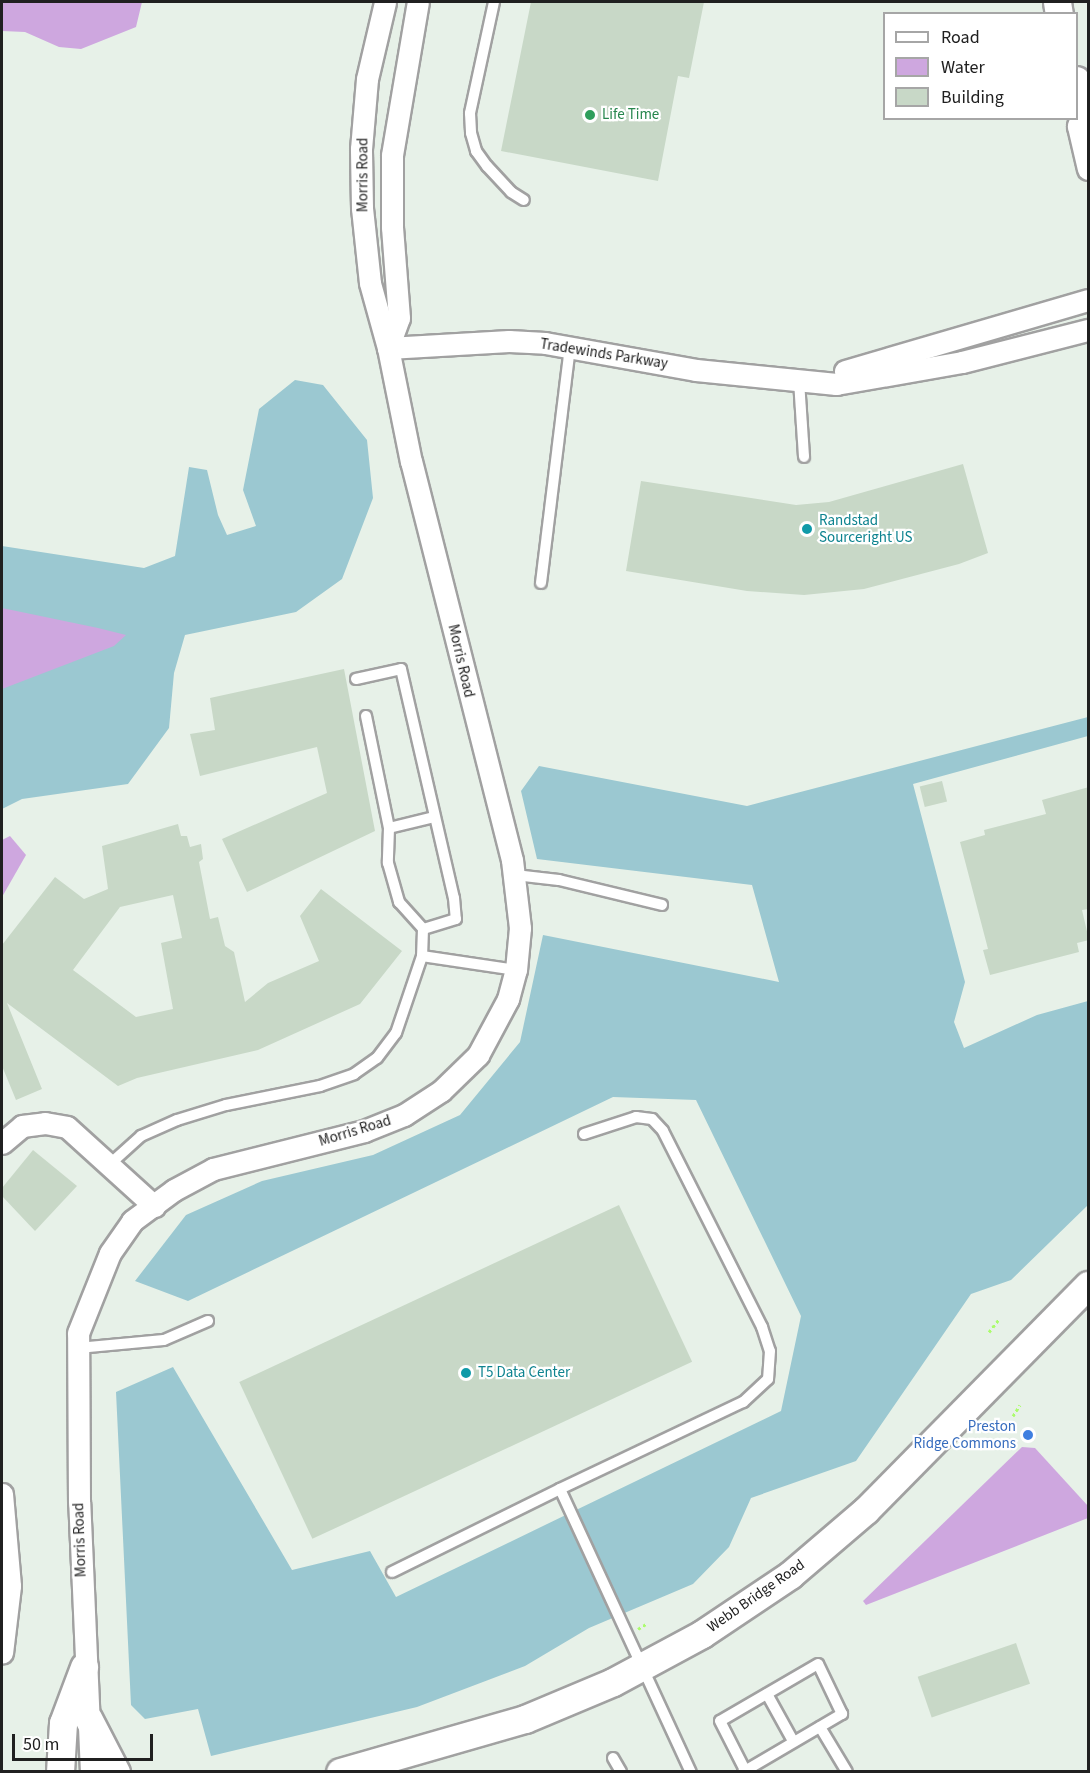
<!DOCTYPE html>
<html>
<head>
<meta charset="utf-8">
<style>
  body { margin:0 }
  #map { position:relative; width:1090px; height:1773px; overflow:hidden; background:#e7f1e8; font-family:"Source Sans 3",sans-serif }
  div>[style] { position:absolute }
  .forest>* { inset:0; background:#9bc8d1 }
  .water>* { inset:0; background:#cea7df }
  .building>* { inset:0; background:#c8d8c7; transform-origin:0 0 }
  .path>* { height:3px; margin-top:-1.5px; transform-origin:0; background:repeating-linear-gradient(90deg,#abfc6d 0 3px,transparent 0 6px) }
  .roads { filter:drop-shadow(2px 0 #a1a1a1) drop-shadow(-2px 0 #a1a1a1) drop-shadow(0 2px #a1a1a1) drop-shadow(0 -2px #a1a1a1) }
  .service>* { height:10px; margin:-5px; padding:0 5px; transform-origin:5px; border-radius:5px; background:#fff }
  .minor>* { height:21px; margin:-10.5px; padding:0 10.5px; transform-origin:10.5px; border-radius:10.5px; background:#fff }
  .tertiary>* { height:27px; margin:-13.5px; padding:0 13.5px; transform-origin:13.5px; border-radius:13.5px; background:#fff }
  .dots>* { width:16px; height:16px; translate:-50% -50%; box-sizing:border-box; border:3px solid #fff; border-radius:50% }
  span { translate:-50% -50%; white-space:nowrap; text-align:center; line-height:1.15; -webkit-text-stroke:4.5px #fff; paint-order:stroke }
  .leisure-label { font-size:15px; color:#27864d }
  .left { translate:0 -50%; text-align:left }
  .street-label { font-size:15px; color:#202020 }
  .culture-label { font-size:15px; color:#0d838f }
  .shop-label { font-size:15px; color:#366cbe }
  .right { translate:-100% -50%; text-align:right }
  .frame { position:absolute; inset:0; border:3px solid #202020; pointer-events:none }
  .legend { position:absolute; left:883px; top:12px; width:195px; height:108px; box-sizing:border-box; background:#fff; border:2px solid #a6a6a6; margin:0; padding:8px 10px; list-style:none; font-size:18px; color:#202020 }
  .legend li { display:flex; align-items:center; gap:12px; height:30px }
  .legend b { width:30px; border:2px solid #a6a6a6 }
  .scale { position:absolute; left:12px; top:1734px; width:141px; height:27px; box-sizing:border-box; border:3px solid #202020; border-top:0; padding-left:8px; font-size:18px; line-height:21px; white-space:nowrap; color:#202020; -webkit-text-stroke:4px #fff; paint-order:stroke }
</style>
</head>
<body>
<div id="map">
  <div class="forest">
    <i style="clip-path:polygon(295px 380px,323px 385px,367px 440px,373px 498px,342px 579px,296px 612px,185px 635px,174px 673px,169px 728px,128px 784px,22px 799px,2px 809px,2px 546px,144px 568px,175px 556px,189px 467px,207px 470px,218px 515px,227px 535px,256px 526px,243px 490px,259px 409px)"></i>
    <i style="clip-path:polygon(1088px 717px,1088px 736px,913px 784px,965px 982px,954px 1022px,964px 1048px,1037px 1015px,1088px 1001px,1088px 1205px,1011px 1280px,971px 1294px,856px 1461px,751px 1498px,729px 1547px,693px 1584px,589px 1628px,525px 1666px,417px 1707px,211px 1756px,198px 1709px,145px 1719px,131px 1705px,116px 1392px,173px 1367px,292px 1570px,370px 1551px,396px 1597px,781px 1411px,801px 1316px,696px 1100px,613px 1097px,188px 1301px,135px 1281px,186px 1215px,262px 1181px,373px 1155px,460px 1115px,520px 1042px,543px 935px,779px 982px,752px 885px,537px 859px,521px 791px,539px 766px,747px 806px)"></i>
  </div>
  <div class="water">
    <i style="clip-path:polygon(2px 2px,142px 2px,136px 27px,81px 49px,59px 47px,25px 32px,2px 31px)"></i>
    <i style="clip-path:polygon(2px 608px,98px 628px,126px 635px,114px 646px,2px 689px)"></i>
    <i style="clip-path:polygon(10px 836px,26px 855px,2px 897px,2px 840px)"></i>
    <i style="clip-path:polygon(1022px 1447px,1035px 1448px,1088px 1506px,1088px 1518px,866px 1605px,863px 1601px)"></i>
  </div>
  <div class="building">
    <i style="clip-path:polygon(531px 2px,704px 2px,689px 78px,678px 76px,658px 181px,501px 151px)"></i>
    <i style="clip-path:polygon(963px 464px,988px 553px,959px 564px,864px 589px,804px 595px,747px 591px,626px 571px,641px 481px,796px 505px,829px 502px)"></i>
    <i style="clip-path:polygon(344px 669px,375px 831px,247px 892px,222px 839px,327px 793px,317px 747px,200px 776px,190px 734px,215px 730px,210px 698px)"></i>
    <i style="left:942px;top:781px;width:21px;height:23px;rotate:76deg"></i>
    <i style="clip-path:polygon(1089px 787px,1089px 909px,1082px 910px,1089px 940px,1077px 943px,1079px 952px,990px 975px,983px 950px,988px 949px,960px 842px,985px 835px,984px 830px,1046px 814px,1042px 800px)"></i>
    <i style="clip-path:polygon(evenodd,178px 824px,181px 836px,187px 836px,190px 847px,201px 844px,203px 859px,199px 862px,210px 919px,218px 917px,225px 946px,234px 952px,245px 1002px,268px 983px,319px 961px,300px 916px,321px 889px,402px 951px,360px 1004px,258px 1050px,137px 1078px,118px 1086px,7px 1003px,42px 1089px,16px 1100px,2px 1066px,2px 945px,55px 877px,84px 899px,108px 889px,102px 846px,178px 824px,173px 895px,182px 938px,161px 943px,173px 1009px,136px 1017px,73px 970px,120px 907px,173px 895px)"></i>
    <i style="clip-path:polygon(33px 1150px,77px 1186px,35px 1231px,2px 1196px,2px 1188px)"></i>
    <i style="left:619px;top:1205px;width:173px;height:419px;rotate:65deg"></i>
    <i style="left:1016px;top:1643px;width:43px;height:104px;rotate:71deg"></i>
  </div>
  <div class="path">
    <i style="left:989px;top:1332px;width:16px;rotate:-52deg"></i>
    <i style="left:1013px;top:1416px;width:13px;rotate:-58deg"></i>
    <i style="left:638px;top:1629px;width:9px;rotate:-32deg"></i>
  </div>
  <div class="roads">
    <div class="service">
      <i style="left:494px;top:2px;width:114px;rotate:102.2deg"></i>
      <i style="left:470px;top:113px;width:20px;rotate:87deg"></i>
      <i style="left:471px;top:133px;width:19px;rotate:74deg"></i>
      <i style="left:476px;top:151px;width:19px;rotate:54deg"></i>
      <i style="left:487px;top:166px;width:35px;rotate:47deg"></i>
      <i style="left:511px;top:192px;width:15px;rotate:32deg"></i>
      <i style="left:799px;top:381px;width:76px;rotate:86.2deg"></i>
      <i style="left:541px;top:583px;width:238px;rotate:-83deg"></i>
      <i style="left:356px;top:679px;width:46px;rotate:-12.5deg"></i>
      <i style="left:401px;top:669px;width:235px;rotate:77deg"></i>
      <i style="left:454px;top:898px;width:21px;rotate:85deg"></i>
      <i style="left:456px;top:919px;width:34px;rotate:163deg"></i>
      <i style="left:366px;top:716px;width:114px;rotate:78.4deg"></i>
      <i style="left:389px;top:828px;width:46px;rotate:-13.7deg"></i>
      <i style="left:389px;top:828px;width:35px;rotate:92deg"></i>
      <i style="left:388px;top:863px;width:41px;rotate:74.2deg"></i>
      <i style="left:399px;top:902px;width:36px;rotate:48deg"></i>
      <i style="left:423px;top:929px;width:27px;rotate:92deg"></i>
      <i style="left:515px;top:875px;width:44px;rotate:6.5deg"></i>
      <i style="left:559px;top:880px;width:106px;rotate:13.6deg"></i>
      <i style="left:584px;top:1134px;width:55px;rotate:-18.1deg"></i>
      <i style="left:636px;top:1117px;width:16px;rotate:7deg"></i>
      <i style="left:652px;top:1119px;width:16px;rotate:47deg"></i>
      <i style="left:663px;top:1131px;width:220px;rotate:63.2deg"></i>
      <i style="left:762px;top:1327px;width:25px;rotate:72deg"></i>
      <i style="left:770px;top:1351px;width:28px;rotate:94deg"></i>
      <i style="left:768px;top:1379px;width:34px;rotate:137deg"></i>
      <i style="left:743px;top:1402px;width:203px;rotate:154.6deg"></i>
      <i style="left:560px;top:1489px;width:312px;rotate:65.2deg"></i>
      <i style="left:110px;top:1164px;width:42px;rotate:-42.1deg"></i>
      <i style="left:141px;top:1136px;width:39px;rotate:-24deg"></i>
      <i style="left:177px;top:1120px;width:51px;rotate:-17deg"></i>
      <i style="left:226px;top:1105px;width:96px;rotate:-11.4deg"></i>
      <i style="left:320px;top:1086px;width:36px;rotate:-19deg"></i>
      <i style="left:354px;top:1074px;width:28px;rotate:-35deg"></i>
      <i style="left:377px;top:1058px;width:31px;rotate:-53deg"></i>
      <i style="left:396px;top:1033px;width:81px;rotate:-71.3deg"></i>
      <i style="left:422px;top:956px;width:95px;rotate:8.5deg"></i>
      <i style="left:78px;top:1348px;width:86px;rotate:-5.3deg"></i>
      <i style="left:164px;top:1340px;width:48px;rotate:-23.4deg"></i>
      <i style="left:392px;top:1572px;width:187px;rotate:-26.3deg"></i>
      <i style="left:767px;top:1694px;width:54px;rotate:61deg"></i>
      <i style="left:820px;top:1727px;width:52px;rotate:59deg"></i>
      <i style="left:613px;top:1758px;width:16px;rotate:60deg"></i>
      <i style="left:743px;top:1772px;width:115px;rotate:-30.4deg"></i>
      <i style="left:842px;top:1714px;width:55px;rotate:-115.6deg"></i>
      <i style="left:818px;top:1664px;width:113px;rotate:149.8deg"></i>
      <i style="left:720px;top:1721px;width:55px;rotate:63deg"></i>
    </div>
    <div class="minor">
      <i style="left:1084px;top:110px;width:17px;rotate:111deg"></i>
      <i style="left:1078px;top:126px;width:44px;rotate:76.9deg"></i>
      <i style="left:388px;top:348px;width:121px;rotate:-3.3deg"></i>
      <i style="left:509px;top:341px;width:36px;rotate:3deg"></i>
      <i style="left:545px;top:343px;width:153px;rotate:10.1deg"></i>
      <i style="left:696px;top:370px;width:141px;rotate:5.7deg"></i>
      <i style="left:836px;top:384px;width:128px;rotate:-9.9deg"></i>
      <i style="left:962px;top:362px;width:130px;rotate:-14.3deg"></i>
      <i style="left:388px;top:348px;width:32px;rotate:-70deg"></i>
      <i style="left:399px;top:318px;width:91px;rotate:-94.4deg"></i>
      <i style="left:392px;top:227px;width:72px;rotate:-90deg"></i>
      <i style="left:392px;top:155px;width:155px;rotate:-80.4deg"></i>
      <i style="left:845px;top:371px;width:253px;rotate:-16.3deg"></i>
      <i style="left:2px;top:1143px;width:26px;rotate:-40deg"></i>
      <i style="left:22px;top:1126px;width:23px;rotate:-7deg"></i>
      <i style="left:45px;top:1123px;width:22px;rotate:10deg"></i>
      <i style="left:67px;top:1127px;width:118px;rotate:42.2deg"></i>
      <i style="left:2px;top:1494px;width:92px;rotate:85deg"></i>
      <i style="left:10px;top:1586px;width:67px;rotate:96.8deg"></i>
      <i style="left:91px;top:1772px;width:270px;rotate:-92.5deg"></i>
      <i style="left:79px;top:1502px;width:169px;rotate:-90.3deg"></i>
      <i style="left:78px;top:1333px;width:86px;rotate:-68.2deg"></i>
      <i style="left:110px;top:1253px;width:39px;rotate:-55deg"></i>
      <i style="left:132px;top:1221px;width:52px;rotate:-36.4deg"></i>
      <i style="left:174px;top:1190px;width:44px;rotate:-28.3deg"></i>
      <i style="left:213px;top:1169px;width:156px;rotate:-14.1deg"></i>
      <i style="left:364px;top:1131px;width:43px;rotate:-21.8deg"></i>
      <i style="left:404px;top:1115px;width:44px;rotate:-33deg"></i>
      <i style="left:441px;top:1091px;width:52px;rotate:-44.2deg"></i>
      <i style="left:478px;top:1055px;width:64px;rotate:-61.8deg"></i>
      <i style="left:508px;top:999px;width:30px;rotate:-75deg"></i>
      <i style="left:516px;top:970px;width:42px;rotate:-84.6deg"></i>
      <i style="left:520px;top:928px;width:68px;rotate:-96.7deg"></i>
      <i style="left:512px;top:860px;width:411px;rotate:-104.2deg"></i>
      <i style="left:411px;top:462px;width:116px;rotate:-101.4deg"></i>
      <i style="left:388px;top:348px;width:67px;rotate:-105.5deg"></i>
      <i style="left:370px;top:283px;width:75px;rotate:-96.1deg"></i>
      <i style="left:362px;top:208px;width:59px;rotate:-91deg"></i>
      <i style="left:361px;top:149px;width:70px;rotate:-85.1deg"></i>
      <i style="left:367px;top:79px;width:79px;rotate:-76.8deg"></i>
    </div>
    <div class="tertiary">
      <i style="left:1057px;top:2px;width:12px;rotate:81deg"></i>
      <i style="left:1076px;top:80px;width:46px;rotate:74.7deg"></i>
      <i style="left:88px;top:1718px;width:61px;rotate:62.6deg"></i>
      <i style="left:60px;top:1772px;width:49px;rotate:-86.5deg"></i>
      <i style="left:63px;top:1723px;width:60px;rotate:-69.4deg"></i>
      <i style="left:340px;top:1772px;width:192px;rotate:-16deg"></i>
      <i style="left:525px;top:1719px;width:95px;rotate:-22.8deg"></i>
      <i style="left:613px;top:1682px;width:101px;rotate:-28.3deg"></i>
      <i style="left:702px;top:1634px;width:106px;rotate:-33.8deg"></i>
      <i style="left:790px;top:1575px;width:100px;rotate:-40.5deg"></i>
      <i style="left:866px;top:1510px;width:316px;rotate:-45.4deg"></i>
    </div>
  </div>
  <div class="dots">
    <i style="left:590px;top:115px;background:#2e9e5b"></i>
    <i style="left:807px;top:529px;background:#0f9aa8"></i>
    <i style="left:466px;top:1373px;background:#0f9aa8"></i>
    <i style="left:1028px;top:1435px;background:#3f7fe0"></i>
  </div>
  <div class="leisure-label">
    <span class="left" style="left:602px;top:115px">Life Time</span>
  </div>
  <div class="street-label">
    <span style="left:363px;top:175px;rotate:-90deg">Morris Road</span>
    <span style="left:604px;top:354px;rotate:9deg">Tradewinds Parkway</span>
    <span style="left:461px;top:661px;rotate:77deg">Morris Road</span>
    <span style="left:355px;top:1131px;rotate:-17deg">Morris Road</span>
    <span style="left:80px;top:1540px;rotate:-92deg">Morris Road</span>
    <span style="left:756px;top:1596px;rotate:-35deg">Webb Bridge Road</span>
  </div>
  <div class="culture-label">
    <span class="left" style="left:819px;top:529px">Randstad<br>Sourceright US</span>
    <span class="left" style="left:478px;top:1373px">T5 Data Center</span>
  </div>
  <div class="shop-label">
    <span class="right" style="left:1016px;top:1435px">Preston<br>Ridge Commons</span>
  </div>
  <div class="frame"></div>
  <ul class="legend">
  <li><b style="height:8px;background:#fff"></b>Road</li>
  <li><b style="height:16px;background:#cea7df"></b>Water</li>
  <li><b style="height:16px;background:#c8d8c7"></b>Building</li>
  </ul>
  <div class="scale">50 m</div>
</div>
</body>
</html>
